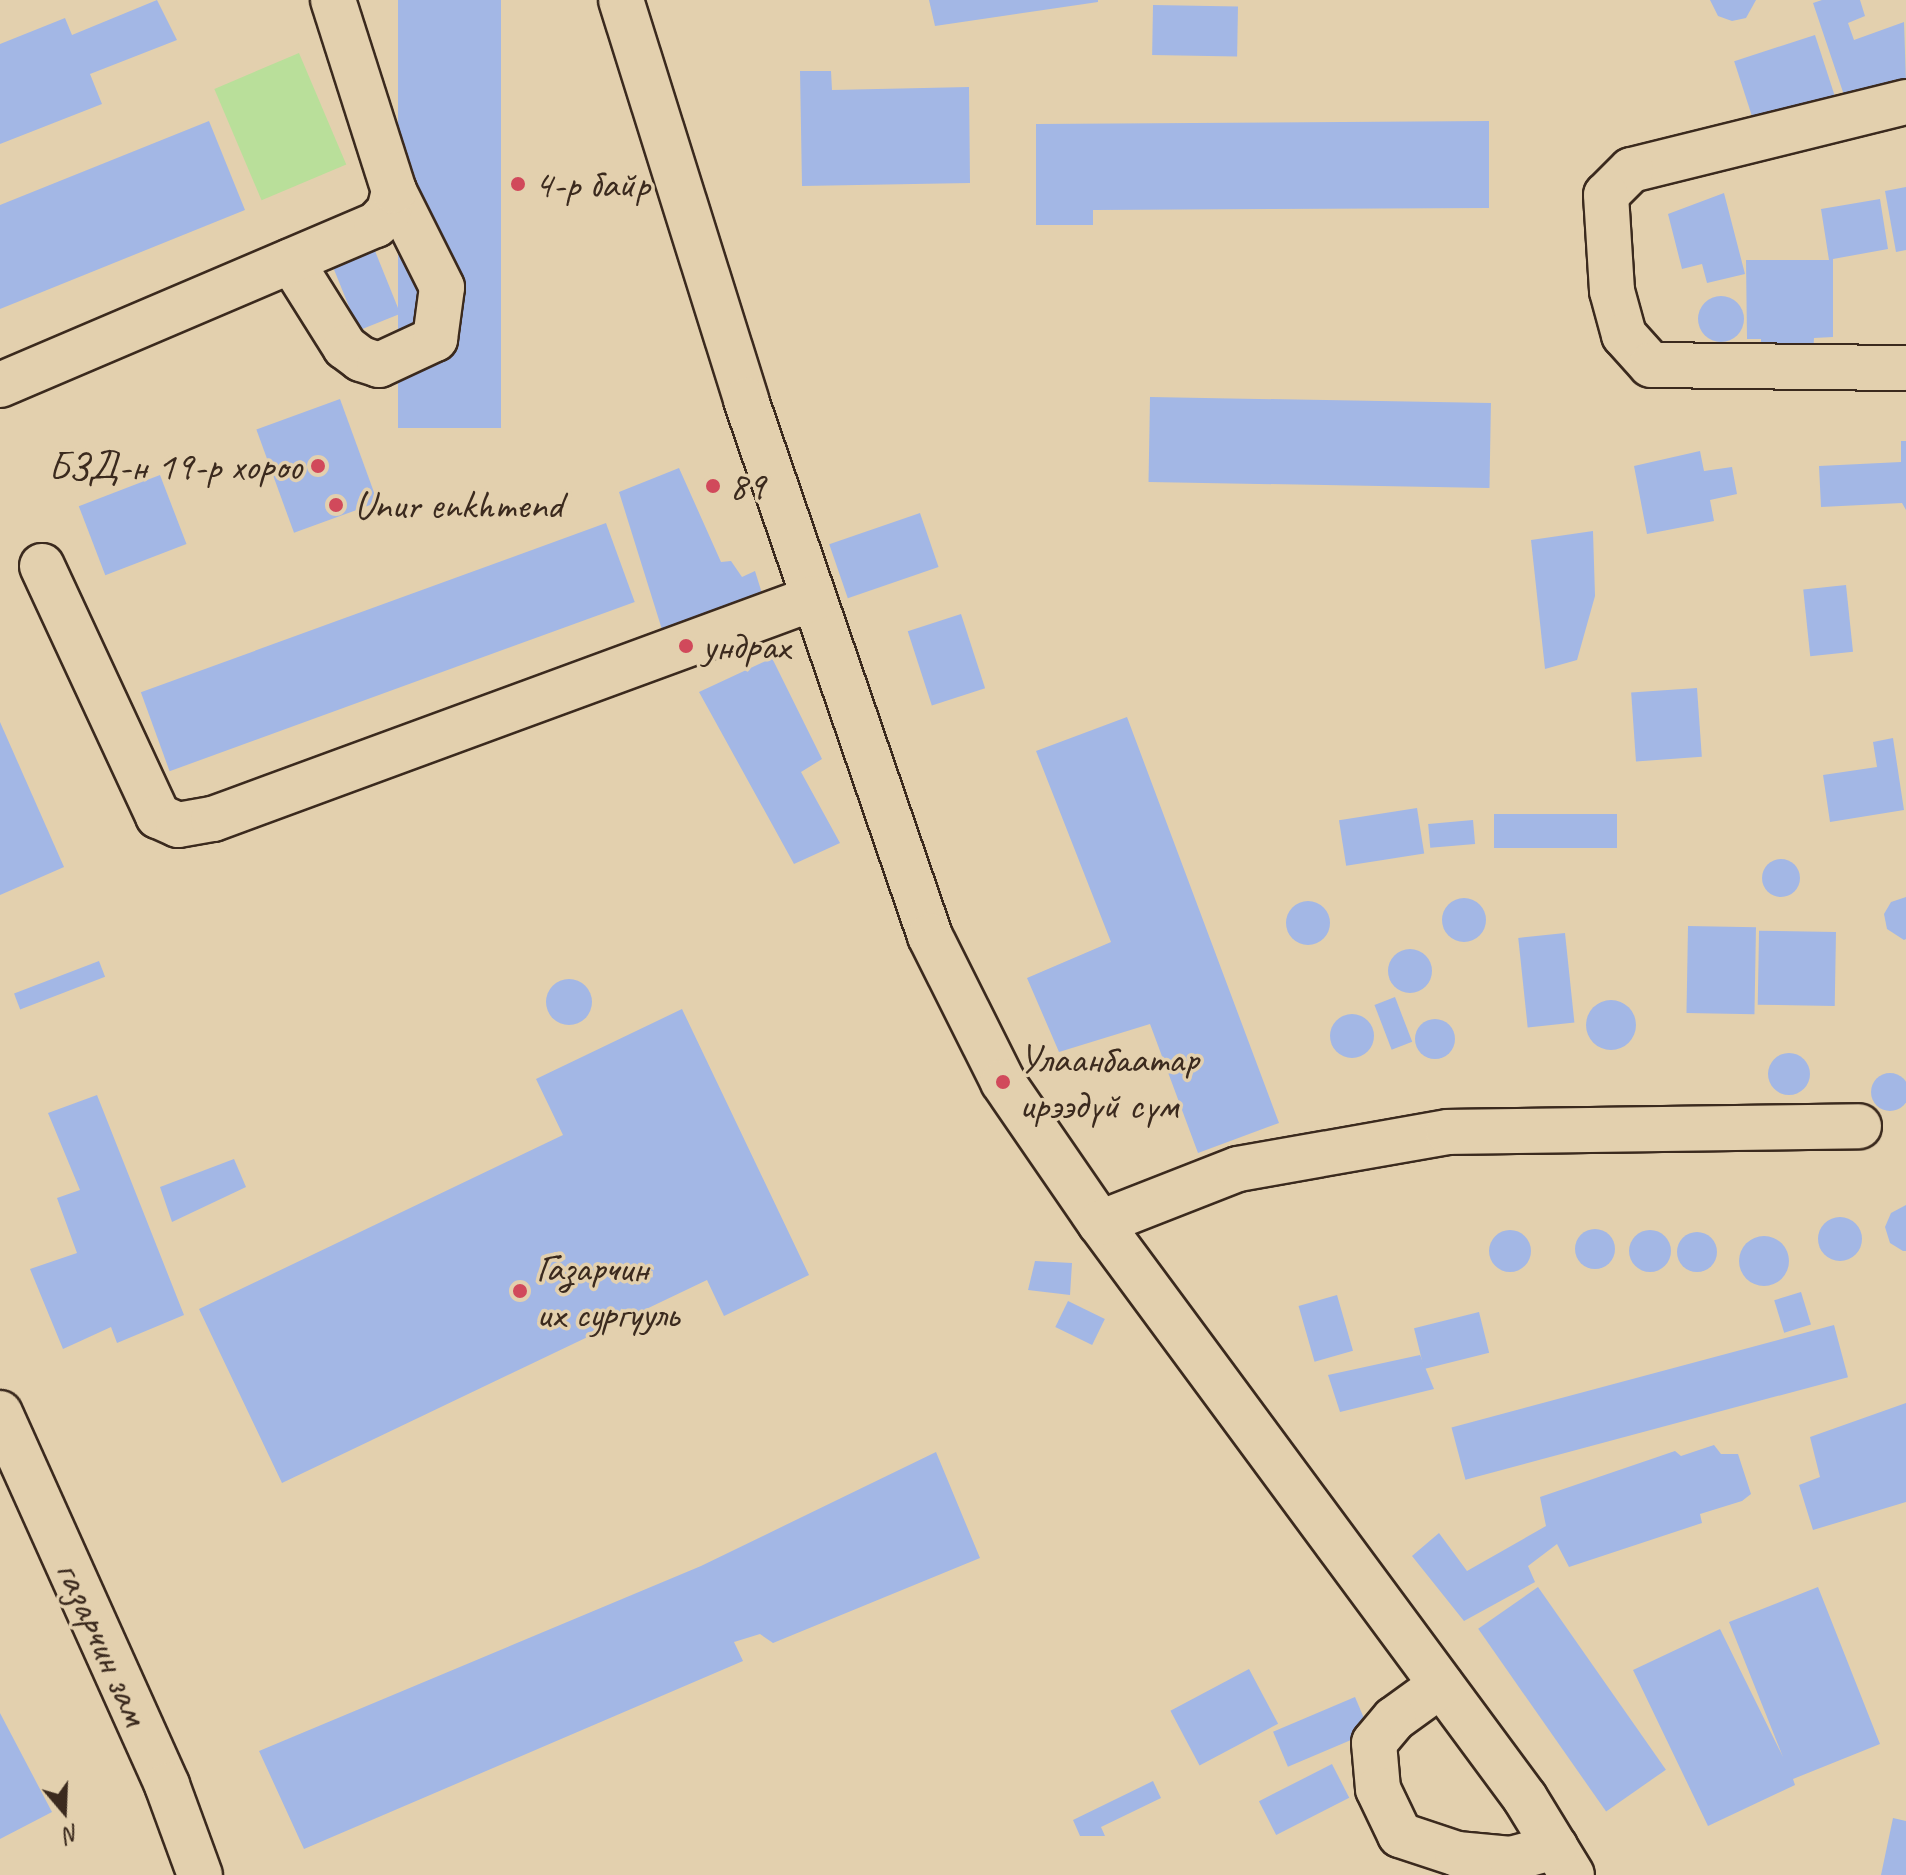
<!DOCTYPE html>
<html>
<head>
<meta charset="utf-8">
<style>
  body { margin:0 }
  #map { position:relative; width:1906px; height:1875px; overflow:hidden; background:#e3d0ae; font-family:Caveat,sans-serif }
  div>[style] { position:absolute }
  .green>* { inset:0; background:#b9df9a; transform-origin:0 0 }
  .building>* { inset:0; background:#a3b7e5; transform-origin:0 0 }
  .round { border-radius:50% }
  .roads { filter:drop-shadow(2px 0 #3b2a1e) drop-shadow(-2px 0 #3b2a1e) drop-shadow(0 2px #3b2a1e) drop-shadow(0 -2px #3b2a1e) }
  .minor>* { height:44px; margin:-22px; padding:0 22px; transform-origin:22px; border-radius:22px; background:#e3d0ae }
  .dots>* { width:22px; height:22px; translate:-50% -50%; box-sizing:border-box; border:4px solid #e3d0ae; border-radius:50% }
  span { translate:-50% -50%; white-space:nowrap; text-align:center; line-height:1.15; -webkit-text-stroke:7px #e3d0ae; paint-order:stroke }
  .poi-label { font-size:40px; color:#3b2a1e }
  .left { translate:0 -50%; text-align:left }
  .right { translate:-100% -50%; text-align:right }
  .street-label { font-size:40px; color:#3b2a1e }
  .north { position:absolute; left:24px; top:1771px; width:80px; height:80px; -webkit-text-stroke:6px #e3d0ae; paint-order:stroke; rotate:161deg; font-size:22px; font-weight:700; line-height:32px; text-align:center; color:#3b2a1e }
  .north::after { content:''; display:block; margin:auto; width:28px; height:36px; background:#3b2a1e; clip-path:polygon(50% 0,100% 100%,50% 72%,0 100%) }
</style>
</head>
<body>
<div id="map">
  <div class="green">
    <i style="left:299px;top:53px;width:121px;height:92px;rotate:67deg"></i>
  </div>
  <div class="building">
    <i style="clip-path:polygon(157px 0,177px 40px,90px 74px,102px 104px,0 144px,0 44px,65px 18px,72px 35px)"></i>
    <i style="left:398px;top:0;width:103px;height:428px"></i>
    <i style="clip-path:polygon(929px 0,1098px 0,1098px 2px,935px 26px)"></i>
    <i style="clip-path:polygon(1710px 0,1756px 0,1746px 18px,1732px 21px,1718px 16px)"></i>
    <i style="clip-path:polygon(1822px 0,1860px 0,1865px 16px,1848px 23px,1854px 40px,1904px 22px,1906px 83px,1847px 104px,1813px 3px)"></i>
    <i style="left:1153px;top:5px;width:85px;height:50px;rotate:1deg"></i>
    <i style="left:1815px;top:35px;width:74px;height:85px;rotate:72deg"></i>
    <i style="clip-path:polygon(800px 71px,831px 71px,832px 90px,969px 87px,970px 183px,802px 186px)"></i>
    <i style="clip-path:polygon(209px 121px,245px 210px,0 309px,0 205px)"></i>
    <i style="clip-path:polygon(1489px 121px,1489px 208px,1093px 210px,1093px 225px,1036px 225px,1036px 124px)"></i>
    <i style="clip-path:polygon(1906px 187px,1906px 250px,1896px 252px,1885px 191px)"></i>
    <i style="clip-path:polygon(1724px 193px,1745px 274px,1707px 283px,1702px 264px,1682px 269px,1668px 214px)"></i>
    <i style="clip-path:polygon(1880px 199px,1888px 249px,1833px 259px,1833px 337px,1814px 338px,1813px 356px,1761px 357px,1761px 339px,1747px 339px,1746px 260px,1829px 260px,1821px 209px)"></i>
    <i style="left:373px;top:246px;width:73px;height:45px;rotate:68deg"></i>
    <i class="round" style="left:1698px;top:296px;width:46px;height:46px"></i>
    <i style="left:1150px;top:397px;width:341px;height:85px;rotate:1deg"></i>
    <i style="left:340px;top:399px;width:110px;height:89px;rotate:70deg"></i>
    <i style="clip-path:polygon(1901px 441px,1906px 441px,1906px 510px,1902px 503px,1821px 507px,1819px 466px,1901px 462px)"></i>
    <i style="clip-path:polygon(1700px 451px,1704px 471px,1732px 467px,1737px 494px,1710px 500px,1714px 521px,1647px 534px,1634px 466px)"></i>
    <i style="clip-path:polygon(679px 468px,721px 562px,731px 561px,742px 577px,755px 571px,765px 603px,664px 636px,619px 492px)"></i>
    <i style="left:160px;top:475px;width:74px;height:87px;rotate:69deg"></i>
    <i style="left:920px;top:513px;width:57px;height:96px;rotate:71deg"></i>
    <i style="left:606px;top:523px;width:84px;height:495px;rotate:70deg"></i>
    <i style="clip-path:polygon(1593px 531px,1595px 596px,1577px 660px,1545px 669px,1531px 540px)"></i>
    <i style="left:1846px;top:585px;width:67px;height:43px;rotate:84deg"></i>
    <i style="left:961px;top:614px;width:78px;height:56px;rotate:72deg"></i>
    <i style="clip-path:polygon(772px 658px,822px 759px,801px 772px,840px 843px,794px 864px,699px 692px)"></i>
    <i style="left:1697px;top:688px;width:69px;height:66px;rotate:86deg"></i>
    <i style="clip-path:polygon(1127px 717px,1279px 1123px,1198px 1153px,1150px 1024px,1059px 1052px,1027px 978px,1111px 942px,1036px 751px)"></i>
    <i style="clip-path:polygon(0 722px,64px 867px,0 895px)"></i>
    <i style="clip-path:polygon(1893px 738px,1904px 810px,1830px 822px,1823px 775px,1877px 767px,1873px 742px)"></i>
    <i style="left:1417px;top:808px;width:46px;height:79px;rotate:81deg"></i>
    <i style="left:1617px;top:814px;width:34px;height:123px;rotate:90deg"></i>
    <i style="left:1473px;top:820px;width:24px;height:45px;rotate:85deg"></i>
    <i class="round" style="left:1762px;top:859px;width:38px;height:38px"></i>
    <i style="clip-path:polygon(1906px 897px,1906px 939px,1904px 940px,1887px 929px,1884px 914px,1891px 902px)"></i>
    <i class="round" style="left:1442px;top:898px;width:44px;height:44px"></i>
    <i class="round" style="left:1286px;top:901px;width:44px;height:44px"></i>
    <i style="left:1688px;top:926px;width:68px;height:87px;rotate:1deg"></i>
    <i style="left:1836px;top:932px;width:74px;height:77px;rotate:91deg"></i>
    <i style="left:1565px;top:933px;width:90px;height:47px;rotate:84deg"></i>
    <i class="round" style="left:1388px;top:949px;width:44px;height:44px"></i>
    <i style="left:99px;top:961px;width:17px;height:91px;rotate:69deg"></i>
    <i class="round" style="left:546px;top:979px;width:46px;height:46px"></i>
    <i style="left:1395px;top:997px;width:48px;height:22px;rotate:69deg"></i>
    <i class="round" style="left:1586px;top:1000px;width:50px;height:50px"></i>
    <i style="clip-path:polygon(682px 1009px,809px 1275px,724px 1316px,707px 1280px,282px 1483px,199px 1309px,563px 1135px,536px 1079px)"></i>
    <i class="round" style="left:1330px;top:1014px;width:44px;height:44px"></i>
    <i class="round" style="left:1415px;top:1019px;width:40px;height:40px"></i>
    <i class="round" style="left:1768px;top:1053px;width:42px;height:42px"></i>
    <i class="round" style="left:1871px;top:1073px;width:38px;height:38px"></i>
    <i style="clip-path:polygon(97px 1095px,184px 1315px,117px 1343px,111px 1327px,63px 1349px,30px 1269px,77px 1253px,57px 1198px,80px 1190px,48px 1113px)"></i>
    <i style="clip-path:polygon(234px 1159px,246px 1187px,172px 1222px,160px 1187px)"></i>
    <i style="clip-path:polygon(1906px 1205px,1906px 1251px,1903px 1251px,1890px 1243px,1885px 1227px,1891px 1213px)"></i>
    <i class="round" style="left:1818px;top:1217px;width:44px;height:44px"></i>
    <i class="round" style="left:1575px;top:1229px;width:40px;height:40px"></i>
    <i class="round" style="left:1629px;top:1230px;width:42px;height:42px"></i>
    <i class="round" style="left:1489px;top:1230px;width:42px;height:42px"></i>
    <i class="round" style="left:1677px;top:1232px;width:40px;height:40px"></i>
    <i class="round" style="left:1739px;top:1236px;width:50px;height:50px"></i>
    <i style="clip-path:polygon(1035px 1261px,1072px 1263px,1070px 1295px,1028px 1290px)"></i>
    <i style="left:1801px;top:1292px;width:34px;height:28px;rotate:73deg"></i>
    <i style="left:1337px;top:1295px;width:58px;height:40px;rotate:74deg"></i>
    <i style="left:1068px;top:1301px;width:41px;height:29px;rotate:26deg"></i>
    <i style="left:1479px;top:1312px;width:42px;height:67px;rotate:76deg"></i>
    <i style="left:1834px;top:1325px;width:54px;height:396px;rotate:75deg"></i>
    <i style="clip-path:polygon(1420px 1355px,1434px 1389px,1340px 1412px,1328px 1375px)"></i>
    <i style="clip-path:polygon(1906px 1403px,1906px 1502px,1813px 1530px,1799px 1485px,1820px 1477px,1810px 1437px)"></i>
    <i style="clip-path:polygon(1714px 1445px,1721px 1454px,1738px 1454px,1751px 1494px,1742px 1501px,1700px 1514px,1702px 1523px,1569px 1567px,1557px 1544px,1528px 1566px,1535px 1582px,1464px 1621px,1412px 1556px,1439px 1533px,1467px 1571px,1546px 1526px,1540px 1497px,1675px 1451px,1681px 1456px)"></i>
    <i style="clip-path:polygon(936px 1452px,980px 1558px,773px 1643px,760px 1634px,734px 1642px,743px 1661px,304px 1849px,259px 1751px,701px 1566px)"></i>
    <i style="left:1538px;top:1587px;width:223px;height:73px;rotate:55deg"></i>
    <i style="clip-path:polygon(1818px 1587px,1880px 1744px,1793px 1779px,1795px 1785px,1708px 1826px,1633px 1670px,1720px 1629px,1783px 1757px,1729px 1622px)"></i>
    <i style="left:1249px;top:1669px;width:62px;height:89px;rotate:62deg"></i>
    <i style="left:1355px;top:1697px;width:38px;height:89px;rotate:67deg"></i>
    <i style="clip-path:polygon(0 1713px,52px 1812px,0 1839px)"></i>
    <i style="left:1332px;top:1764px;width:38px;height:82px;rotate:63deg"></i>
    <i style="clip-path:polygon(1153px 1781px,1161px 1798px,1101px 1827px,1105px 1836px,1080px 1836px,1073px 1820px)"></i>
    <i style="clip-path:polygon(1893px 1818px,1906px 1821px,1906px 1875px,1881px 1875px)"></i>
  </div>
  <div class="roads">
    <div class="minor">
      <i style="left:621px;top:0;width:419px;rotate:72.6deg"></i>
      <i style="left:746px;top:400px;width:567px;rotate:71.05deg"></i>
      <i style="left:930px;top:936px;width:163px;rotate:63.4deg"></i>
      <i style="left:1003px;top:1082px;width:171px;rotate:55.5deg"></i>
      <i style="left:1100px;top:1223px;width:715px;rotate:53.53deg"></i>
      <i style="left:1525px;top:1798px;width:90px;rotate:58.6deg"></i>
      <i style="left:1906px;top:102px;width:283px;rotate:166.1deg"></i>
      <i style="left:1631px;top:170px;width:35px;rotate:135deg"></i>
      <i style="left:1606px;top:195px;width:96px;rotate:86.4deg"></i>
      <i style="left:1612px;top:291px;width:46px;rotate:74.7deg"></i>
      <i style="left:1624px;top:335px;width:40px;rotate:48deg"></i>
      <i style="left:1651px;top:365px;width:255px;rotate:0.7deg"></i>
      <i style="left:291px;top:261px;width:102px;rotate:57.9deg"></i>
      <i style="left:345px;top:347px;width:20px;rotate:37deg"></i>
      <i style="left:361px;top:359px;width:19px;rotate:18deg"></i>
      <i style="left:379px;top:365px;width:62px;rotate:-24.9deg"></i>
      <i style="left:435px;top:339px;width:52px;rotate:-82.3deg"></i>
      <i style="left:442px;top:287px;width:107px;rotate:-116.6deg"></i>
      <i style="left:0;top:385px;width:409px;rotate:-23.1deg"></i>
      <i style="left:376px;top:225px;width:19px;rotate:-47deg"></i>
      <i style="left:389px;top:211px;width:21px;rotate:-76deg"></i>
      <i style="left:394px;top:191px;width:201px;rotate:-107.7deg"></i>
      <i style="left:42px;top:566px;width:276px;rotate:65.1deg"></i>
      <i style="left:158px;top:816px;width:22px;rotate:24deg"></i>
      <i style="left:178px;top:825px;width:36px;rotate:-10deg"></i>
      <i style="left:213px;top:819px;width:640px;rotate:-20.19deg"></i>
      <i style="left:1100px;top:1223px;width:148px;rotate:-21.4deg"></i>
      <i style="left:1238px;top:1169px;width:213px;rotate:-10deg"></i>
      <i style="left:1448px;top:1132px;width:411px;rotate:-0.8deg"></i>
      <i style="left:0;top:1413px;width:408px;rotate:65.8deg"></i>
      <i style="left:167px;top:1785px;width:96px;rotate:69.9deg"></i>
      <i style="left:1441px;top:1685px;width:58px;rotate:144.1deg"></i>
      <i style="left:1394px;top:1719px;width:31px;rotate:130deg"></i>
      <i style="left:1374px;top:1743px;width:46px;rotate:85deg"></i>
      <i style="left:1378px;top:1789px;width:51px;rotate:64.4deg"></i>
      <i style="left:1400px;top:1835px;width:60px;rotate:18.4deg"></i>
      <i style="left:1457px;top:1854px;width:54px;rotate:5.3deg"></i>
      <i style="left:1511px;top:1859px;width:46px;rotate:-15.3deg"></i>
    </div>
  </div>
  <div class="dots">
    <i style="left:518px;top:184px;background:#d1495b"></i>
    <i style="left:318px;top:466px;background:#d1495b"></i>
    <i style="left:713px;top:486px;background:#d1495b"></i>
    <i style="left:336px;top:505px;background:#d1495b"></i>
    <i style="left:686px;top:646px;background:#d1495b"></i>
    <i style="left:1003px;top:1082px;background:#d1495b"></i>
    <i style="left:520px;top:1291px;background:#d1495b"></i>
  </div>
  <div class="poi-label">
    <span class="left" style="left:534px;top:184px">4-р байр</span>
    <span class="right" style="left:302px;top:466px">БЗД-н 19-р хороо</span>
    <span class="left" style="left:729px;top:486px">89</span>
    <span class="left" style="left:354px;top:505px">Unur enkhmend</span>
    <span class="left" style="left:702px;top:646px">ундрах</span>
    <span class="left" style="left:1019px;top:1082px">Улаанбаатар<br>ирээдүй сүм</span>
    <span class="left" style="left:536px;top:1291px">Газарчин<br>их сургууль</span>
  </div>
  <div class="street-label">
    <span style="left:103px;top:1643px;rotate:66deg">газарчин зам</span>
  </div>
  <div class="north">N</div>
</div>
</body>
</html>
